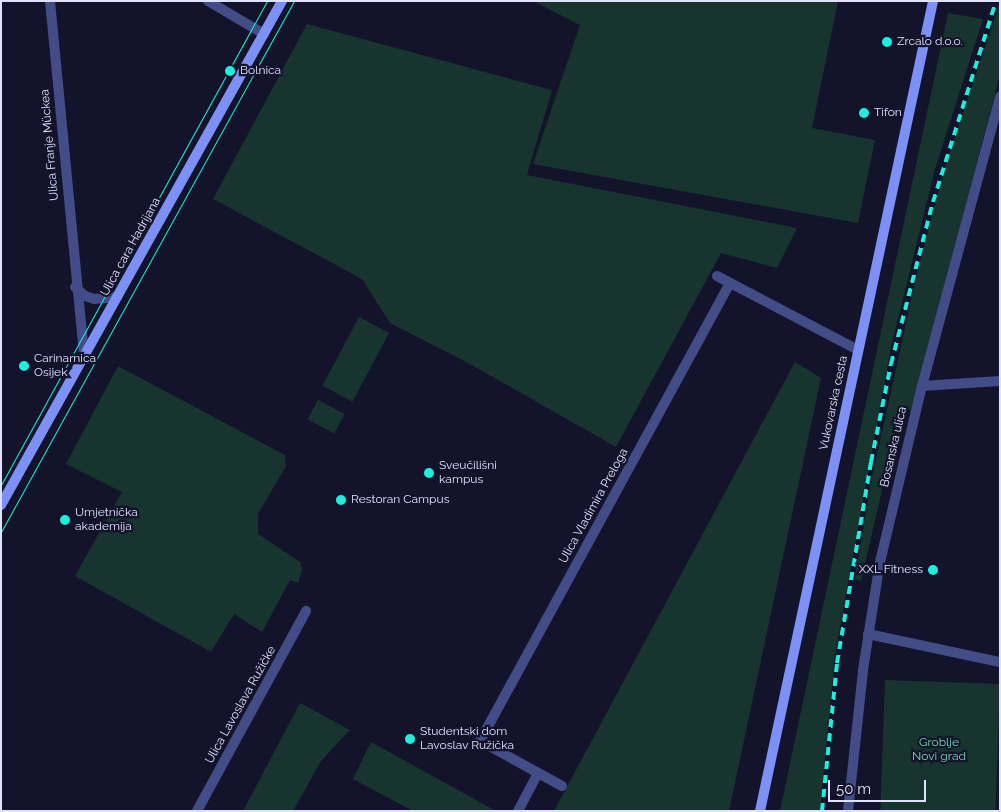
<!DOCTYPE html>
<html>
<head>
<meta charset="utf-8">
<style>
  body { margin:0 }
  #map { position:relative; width:1001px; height:812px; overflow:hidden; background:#13142b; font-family:Raleway,sans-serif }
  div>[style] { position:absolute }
  .green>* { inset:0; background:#17352e; transform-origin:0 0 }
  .minor>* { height:10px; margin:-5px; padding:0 5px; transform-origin:5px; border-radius:5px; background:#424c87 }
  .secondary>* { height:10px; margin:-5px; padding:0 5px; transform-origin:5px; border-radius:5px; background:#7d90f6 }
  .tram>* { height:1px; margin:-0.5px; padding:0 0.5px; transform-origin:0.5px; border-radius:0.5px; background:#19f0de }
  .rail>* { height:4px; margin-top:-2px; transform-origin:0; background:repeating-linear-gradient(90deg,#19f0de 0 8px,transparent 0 14px) }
  .dots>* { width:14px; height:14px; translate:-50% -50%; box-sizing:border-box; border:2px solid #13142b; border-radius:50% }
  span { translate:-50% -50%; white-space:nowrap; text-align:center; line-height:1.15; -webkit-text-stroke:4.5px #13142b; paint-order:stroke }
  .poi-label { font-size:12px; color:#dfe1fd }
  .left { translate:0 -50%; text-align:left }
  .right { translate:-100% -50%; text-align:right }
  .street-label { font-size:12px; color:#dfe1fd }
  .park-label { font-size:12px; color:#6fdaac }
  .frame { position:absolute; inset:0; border:2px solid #dfe1fd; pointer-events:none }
  .scale { position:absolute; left:828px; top:780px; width:98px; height:22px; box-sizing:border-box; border:2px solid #dfe1fd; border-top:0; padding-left:6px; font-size:15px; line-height:18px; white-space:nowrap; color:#dfe1fd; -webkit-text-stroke:4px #13142b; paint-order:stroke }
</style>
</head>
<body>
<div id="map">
  <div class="green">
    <i style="clip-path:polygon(533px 1px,838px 1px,812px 128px,875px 140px,858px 223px,533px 164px,580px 25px)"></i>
    <i style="clip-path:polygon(1000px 3px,1000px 75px,911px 410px,901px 408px,861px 581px,855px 579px,871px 482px,917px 274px,943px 173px)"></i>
    <i style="clip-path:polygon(948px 13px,983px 19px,935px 169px,891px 347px,835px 655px,820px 811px,780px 811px)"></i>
    <i style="clip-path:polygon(307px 24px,552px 90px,527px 175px,797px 228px,777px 268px,721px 253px,616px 447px,470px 364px,390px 323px,362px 279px,213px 199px)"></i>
    <i style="left:359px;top:317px;width:34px;height:78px;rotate:28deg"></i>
    <i style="clip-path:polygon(795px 362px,821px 378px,729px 811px,554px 811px)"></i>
    <i style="clip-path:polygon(118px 366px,285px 455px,286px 466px,258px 514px,258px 534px,300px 562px,302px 570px,298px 583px,290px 580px,262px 632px,234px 614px,211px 652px,75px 576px,122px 492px,66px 464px)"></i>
    <i style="left:318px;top:400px;width:30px;height:22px;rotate:28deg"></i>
    <i style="left:885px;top:680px;width:115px;height:132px;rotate:2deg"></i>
    <i style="clip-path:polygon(300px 703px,350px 730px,321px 761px,293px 811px,243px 811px)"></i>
    <i style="clip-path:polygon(371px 742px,496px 811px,413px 811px,353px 779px)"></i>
  </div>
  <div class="minor">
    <i style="left:50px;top:1px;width:358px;rotate:84.5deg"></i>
    <i style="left:208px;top:1px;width:65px;rotate:30.5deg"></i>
    <i style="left:717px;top:276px;width:159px;rotate:27.7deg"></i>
    <i style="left:75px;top:287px;width:13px;rotate:42deg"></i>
    <i style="left:85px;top:296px;width:9px;rotate:18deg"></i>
    <i style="left:94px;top:299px;width:23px;rotate:-5deg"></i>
    <i style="left:922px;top:386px;width:78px;rotate:-3.7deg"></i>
    <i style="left:868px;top:634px;width:135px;rotate:12deg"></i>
    <i style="left:562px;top:786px;width:94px;rotate:-151.2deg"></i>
    <i style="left:480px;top:741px;width:522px;rotate:-61.37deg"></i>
    <i style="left:197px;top:811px;width:228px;rotate:-61.4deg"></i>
    <i style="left:518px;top:811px;width:43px;rotate:-62.2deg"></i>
    <i style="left:848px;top:811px;width:142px;rotate:-83.9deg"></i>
    <i style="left:863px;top:670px;width:109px;rotate:-81.1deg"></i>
    <i style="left:880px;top:562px;width:181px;rotate:-76.6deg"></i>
    <i style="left:922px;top:386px;width:300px;rotate:-74.9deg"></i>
  </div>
  <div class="secondary">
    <i style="left:1px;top:505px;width:577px;rotate:-60.86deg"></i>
    <i style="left:760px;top:811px;width:828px;rotate:-77.94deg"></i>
  </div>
  <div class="tram">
    <i style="left:1px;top:485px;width:552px;rotate:-61.21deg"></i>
    <i style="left:1px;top:532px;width:606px;rotate:-61.11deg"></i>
  </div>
  <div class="rail">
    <i style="left:822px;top:811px;width:149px;rotate:-84.2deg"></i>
    <i style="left:837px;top:663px;width:204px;rotate:-80.4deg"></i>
    <i style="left:871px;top:462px;width:100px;rotate:-78.5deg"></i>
    <i style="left:891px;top:364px;width:167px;rotate:-75.5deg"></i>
    <i style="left:933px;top:202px;width:211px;rotate:-72.6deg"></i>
  </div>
  <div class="dots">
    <i style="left:887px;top:42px;background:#19f0de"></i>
    <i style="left:230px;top:71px;background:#19f0de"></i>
    <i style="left:864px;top:113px;background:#19f0de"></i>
    <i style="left:24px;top:366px;background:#19f0de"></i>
    <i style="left:429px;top:473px;background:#19f0de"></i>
    <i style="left:341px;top:500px;background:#19f0de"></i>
    <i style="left:65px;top:520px;background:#19f0de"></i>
    <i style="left:933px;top:570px;background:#19f0de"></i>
    <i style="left:410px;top:739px;background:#19f0de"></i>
  </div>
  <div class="poi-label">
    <span class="left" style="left:897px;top:42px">Zrcalo d.o.o.</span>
    <span class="left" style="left:240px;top:71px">Bolnica</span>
    <span class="left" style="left:874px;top:113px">Tifon</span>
    <span class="left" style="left:34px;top:366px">Carinarnica<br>Osijek</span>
    <span class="left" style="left:439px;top:473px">Sveučilišni<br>kampus</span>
    <span class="left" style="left:351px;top:500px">Restoran Campus</span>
    <span class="left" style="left:75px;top:520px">Umjetnička<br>akademija</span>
    <span class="right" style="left:923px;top:570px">XXL Fitness</span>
    <span class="left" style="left:420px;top:739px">Studentski dom<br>Lavoslav Ružička</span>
  </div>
  <div class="street-label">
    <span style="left:50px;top:145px;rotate:-95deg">Ulica Franje Mückea</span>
    <span style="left:131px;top:247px;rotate:-61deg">Ulica cara Hadrijana</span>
    <span style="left:834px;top:403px;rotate:-78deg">Vukovarska cesta</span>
    <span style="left:894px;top:447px;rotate:-77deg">Bosanska ulica</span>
    <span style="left:594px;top:506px;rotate:-61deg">Ulica Vladimira Preloga</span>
    <span style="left:241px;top:705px;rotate:-61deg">Ulica Lavoslava Ružičke</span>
  </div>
  <div class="park-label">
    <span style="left:939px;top:750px">Groblje<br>Novi grad</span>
  </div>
  <div class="frame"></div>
  <div class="scale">50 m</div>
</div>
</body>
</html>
